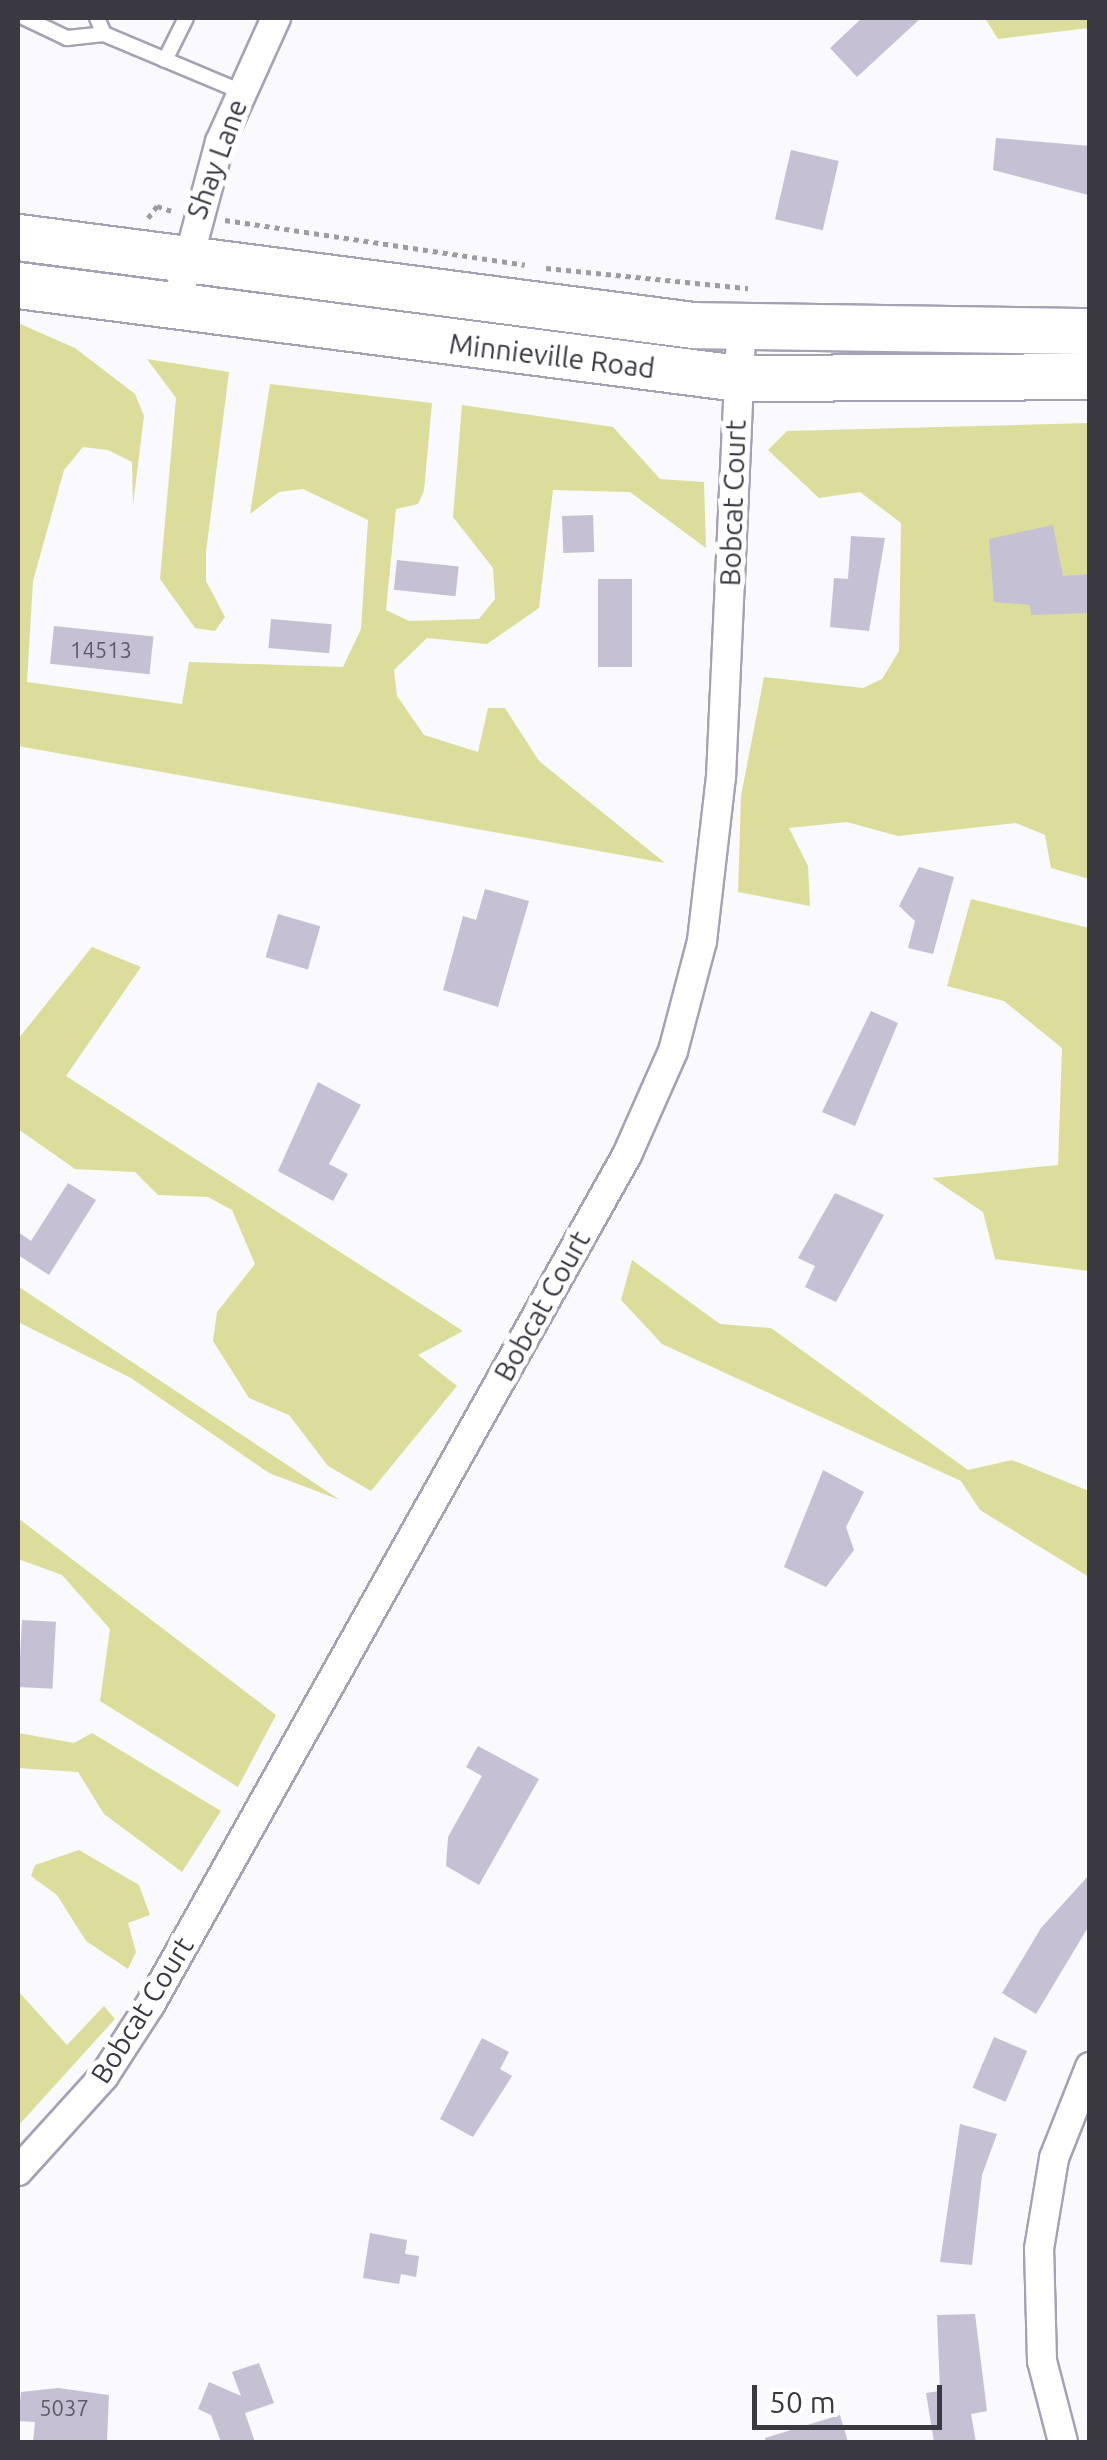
<!DOCTYPE html>
<html>
<head>
<meta charset="utf-8">
<style>
  body { margin:0 }
  #map { position:relative; width:1107px; height:2460px; overflow:hidden; background:#faf9fd; font-family:Ubuntu,sans-serif }
  div>[style] { position:absolute }
  [style*='--x'] { left:calc(var(--x)*1px); top:calc(var(--y)*1px); width:calc(var(--w)*1px); rotate:calc(var(--a)*1deg) }
  .green>* { inset:0; background:#dcdd9a }
  .building>* { inset:0; background:#c5c0d4; transform-origin:0 0 }
  .path>* { height:5px; margin-top:-2.5px; transform-origin:0; background:repeating-linear-gradient(90deg,#9e9ca2 0 5px,transparent 0 10px) }
  .roads { filter:drop-shadow(2px 0 #a6a1b5) drop-shadow(-2px 0 #a6a1b5) drop-shadow(0 2px #a6a1b5) drop-shadow(0 -2px #a6a1b5) }
  .service>* { height:14px; margin:-7px; padding:0 7px; transform-origin:7px; border-radius:7px; background:#fff }
  .minor>* { height:28px; margin:-14px; padding:0 14px; transform-origin:14px; border-radius:14px; background:#fff }
  .primary>* { height:45px; margin:-22.5px; padding:0 22.5px; transform-origin:22.5px; border-radius:22.5px; background:#fff }
  span { translate:-50% -50%; white-space:nowrap; text-align:center; line-height:1.15; -webkit-text-stroke:10px #fff; paint-order:stroke }
  .number-label { font-size:22px; color:#5d5a65 }
  .number-label span { -webkit-text-stroke-width:0 }
  .street-label { font-size:28px; color:#3a3840 }
  .frame { position:absolute; inset:0; border:20px solid #3a3840; pointer-events:none }
  .scale { position:absolute; left:752px; top:2385px; width:190px; height:45px; box-sizing:border-box; border:5px solid #3a3840; border-top:0; padding-left:12px; font-size:30px; line-height:35px; white-space:nowrap; color:#3a3840; -webkit-text-stroke:8px #fff; paint-order:stroke }
</style>
</head>
<body>
<div id="map">
  <div class="green">
    <i style="clip-path:polygon(985px 18px,1089px 18px,1089px 28px,998px 39px)"></i>
    <i style="clip-path:polygon(18px 323px,75px 348px,135px 394px,144px 416px,133px 505px,132px 462px,108px 450px,83px 447px,64px 470px,33px 581px,27px 682px,182px 704px,189px 662px,343px 667px,361px 629px,368px 520px,303px 489px,279px 492px,250px 514px,270px 384px,432px 403px,424px 491px,418px 504px,396px 509px,386px 610px,409px 621px,479px 619px,495px 599px,493px 568px,453px 517px,462px 405px,613px 427px,660px 479px,704px 482px,706px 548px,630px 492px,553px 490px,539px 608px,487px 644px,427px 638px,394px 670px,397px 696px,424px 735px,478px 752px,488px 708px,505px 708px,539px 761px,665px 863px,18px 746px)"></i>
    <i style="clip-path:polygon(147px 359px,229px 372px,206px 552px,206px 581px,225px 617px,215px 631px,195px 628px,160px 579px,176px 398px)"></i>
    <i style="clip-path:polygon(1089px 423px,1089px 879px,1051px 868px,1045px 835px,1016px 823px,898px 836px,847px 822px,789px 828px,808px 866px,810px 906px,738px 892px,741px 796px,764px 677px,863px 688px,882px 679px,899px 651px,901px 523px,860px 492px,819px 498px,768px 450px,787px 431px)"></i>
    <i style="clip-path:polygon(971px 899px,1089px 928px,1089px 1271px,995px 1259px,983px 1212px,932px 1178px,1058px 1165px,1062px 1048px,1004px 1001px,947px 986px)"></i>
    <i style="clip-path:polygon(92px 947px,141px 967px,66px 1076px,463px 1331px,418px 1355px,457px 1386px,371px 1491px,328px 1466px,289px 1415px,249px 1398px,213px 1341px,217px 1312px,255px 1264px,232px 1210px,208px 1197px,158px 1195px,135px 1172px,75px 1169px,18px 1129px,18px 1039px)"></i>
    <i style="clip-path:polygon(632px 1260px,720px 1324px,771px 1328px,968px 1470px,1012px 1460px,1089px 1491px,1089px 1577px,980px 1510px,961px 1481px,662px 1344px,621px 1300px)"></i>
    <i style="clip-path:polygon(18px 1287px,19px 1287px,340px 1500px,269px 1473px,131px 1378px,18px 1322px)"></i>
    <i style="clip-path:polygon(18px 1518px,276px 1715px,238px 1787px,100px 1701px,110px 1629px,62px 1575px,18px 1559px)"></i>
    <i style="clip-path:polygon(18px 1733px,74px 1743px,92px 1733px,221px 1811px,182px 1872px,104px 1814px,78px 1772px,18px 1768px)"></i>
    <i style="clip-path:polygon(79px 1850px,139px 1885px,150px 1915px,128px 1923px,136px 1952px,128px 1969px,86px 1941px,57px 1895px,31px 1876px,35px 1865px)"></i>
    <i style="clip-path:polygon(18px 1991px,67px 2045px,104px 2006px,115px 2019px,18px 2126px)"></i>
  </div>
  <div class="building">
    <i style="clip-path:polygon(862px 18px,921px 18px,857px 77px,830px 48px)"></i>
    <i style="clip-path:polygon(996px 138px,1090px 146px,1088px 195px,993px 170px)"></i>
    <i style="left:791px;top:150px;width:49px;height:71px;rotate:13deg"></i>
    <i style="left:593px;top:515px;width:37px;height:31px;rotate:88deg"></i>
    <i style="clip-path:polygon(1053px 525px,1063px 576px,1090px 574px,1090px 613px,1031px 615px,1030px 605px,994px 602px,989px 539px)"></i>
    <i style="clip-path:polygon(851px 536px,885px 538px,869px 631px,830px 627px,834px 578px,848px 579px)"></i>
    <i style="left:397px;top:560px;width:62px;height:30px;rotate:6deg"></i>
    <i style="left:598px;top:579px;width:34px;height:88px"></i>
    <i style="left:271px;top:619px;width:61px;height:29px;rotate:5deg"></i>
    <i style="left:54px;top:626px;width:100px;height:38px;rotate:6deg"></i>
    <i style="clip-path:polygon(919px 867px,954px 877px,933px 954px,908px 948px,915px 921px,899px 906px)"></i>
    <i style="clip-path:polygon(485px 889px,529px 901px,498px 1007px,443px 990px,463px 916px,476px 920px)"></i>
    <i style="left:278px;top:914px;width:44px;height:45px;rotate:16deg"></i>
    <i style="clip-path:polygon(871px 1011px,898px 1023px,855px 1126px,822px 1112px)"></i>
    <i style="clip-path:polygon(318px 1082px,361px 1105px,329px 1164px,348px 1174px,333px 1201px,278px 1171px)"></i>
    <i style="clip-path:polygon(68px 1183px,96px 1200px,49px 1275px,18px 1255px,18px 1232px,31px 1241px)"></i>
    <i style="clip-path:polygon(835px 1193px,884px 1215px,836px 1302px,805px 1287px,815px 1266px,798px 1258px)"></i>
    <i style="clip-path:polygon(823px 1470px,864px 1492px,846px 1527px,854px 1550px,826px 1587px,784px 1567px)"></i>
    <i style="left:22px;top:1620px;width:34px;height:67px;rotate:3deg"></i>
    <i style="clip-path:polygon(478px 1746px,539px 1779px,479px 1885px,446px 1866px,448px 1837px,482px 1776px,466px 1767px)"></i>
    <i style="clip-path:polygon(1090px 1874px,1090px 1924px,1036px 2014px,1002px 1993px,1041px 1928px)"></i>
    <i style="left:994px;top:2037px;width:36px;height:55px;rotate:23deg"></i>
    <i style="clip-path:polygon(482px 2038px,509px 2052px,500px 2069px,512px 2076px,473px 2137px,440px 2119px)"></i>
    <i style="clip-path:polygon(960px 2124px,997px 2134px,982px 2175px,972px 2265px,940px 2262px)"></i>
    <i style="clip-path:polygon(370px 2233px,407px 2240px,405px 2254px,419px 2256px,416px 2277px,401px 2274px,399px 2284px,363px 2278px)"></i>
    <i style="clip-path:polygon(975px 2314px,987px 2411px,971px 2414px,976px 2442px,934px 2442px,926px 2393px,940px 2391px,937px 2315px)"></i>
    <i style="clip-path:polygon(259px 2363px,274px 2403px,245px 2413px,255px 2442px,221px 2442px,211px 2415px,198px 2409px,209px 2382px,241px 2396px,232px 2372px)"></i>
    <i style="clip-path:polygon(58px 2388px,109px 2395px,107px 2441px,33px 2442px,35px 2422px,18px 2421px,21px 2392px)"></i>
    <i style="clip-path:polygon(840px 2415px,848px 2442px,766px 2442px,765px 2438px)"></i>
  </div>
  <div class="path">
    <i style="--x:148;--y:218;--w:15;--a:-53"></i>
    <i style="--x:157;--y:206;--w:18;--a:19"></i>
    <i style="--x:225;--y:220;--w:303;--a:8.5"></i>
    <i style="--x:546;--y:268;--w:203;--a:5.7"></i>
  </div>
  <div class="roads">
    <div class="service">
      <i style="--x:25;--y:18;--w:47;--a:25.5"></i>
      <i style="--x:67;--y:38;--w:37;--a:-6"></i>
      <i style="--x:104;--y:34;--w:150;--a:22.8"></i>
      <i style="--x:97;--y:18;--w:17;--a:66"></i>
      <i style="--x:165;--y:60;--w:47;--a:-63.4"></i>
    </div>
    <div class="minor">
      <i style="--x:176;--y:306;--w:170;--a:-75"></i>
      <i style="--x:220;--y:142;--w:136;--a:-65.7"></i>
      <i style="--x:18;--y:2171;--w:128;--a:-47.8"></i>
      <i style="--x:104;--y:2076;--w:85;--a:-57.1"></i>
      <i style="--x:150;--y:2005;--w:975;--a:-60.7"></i>
      <i style="--x:627;--y:1155;--w:114;--a:-66.1"></i>
      <i style="--x:673;--y:1051;--w:114;--a:-75.2"></i>
      <i style="--x:702;--y:941;--w:165;--a:-83.4"></i>
      <i style="--x:721;--y:777;--w:448;--a:-87.4"></i>
      <i style="--x:1063;--y:2442;--w:84;--a:-104.5"></i>
      <i style="--x:1042;--y:2361;--w:112;--a:-91.5"></i>
      <i style="--x:1039;--y:2249;--w:92;--a:-80.6"></i>
      <i style="--x:1054;--y:2158;--w:98;--a:-68.4"></i>
    </div>
    <div class="primary">
      <i style="--x:18;--y:237;--w:681;--a:7.43"></i>
      <i style="--x:693;--y:325;--w:397;--a:0.9"></i>
      <i style="--x:18;--y:285;--w:726;--a:7.36"></i>
      <i style="--x:738;--y:378;--w:352;--a:-0.3"></i>
    </div>
  </div>
  <div class="number-label">
    <span style="left:101px;top:650px">14513</span>
    <span style="left:64px;top:2408px">5037</span>
  </div>
  <div class="street-label">
    <span style="left:217px;top:159px;rotate:-70deg">Shay Lane</span>
    <span style="left:552px;top:356px;rotate:7deg">Minnieville Road</span>
    <span style="left:733px;top:503px;rotate:-88deg">Bobcat Court</span>
    <span style="left:542px;top:1306px;rotate:-61deg">Bobcat Court</span>
    <span style="left:142px;top:2010px;rotate:-58deg">Bobcat Court</span>
  </div>
  <div class="frame"></div>
  <div class="scale">50 m</div>
</div>
</body>
</html>
